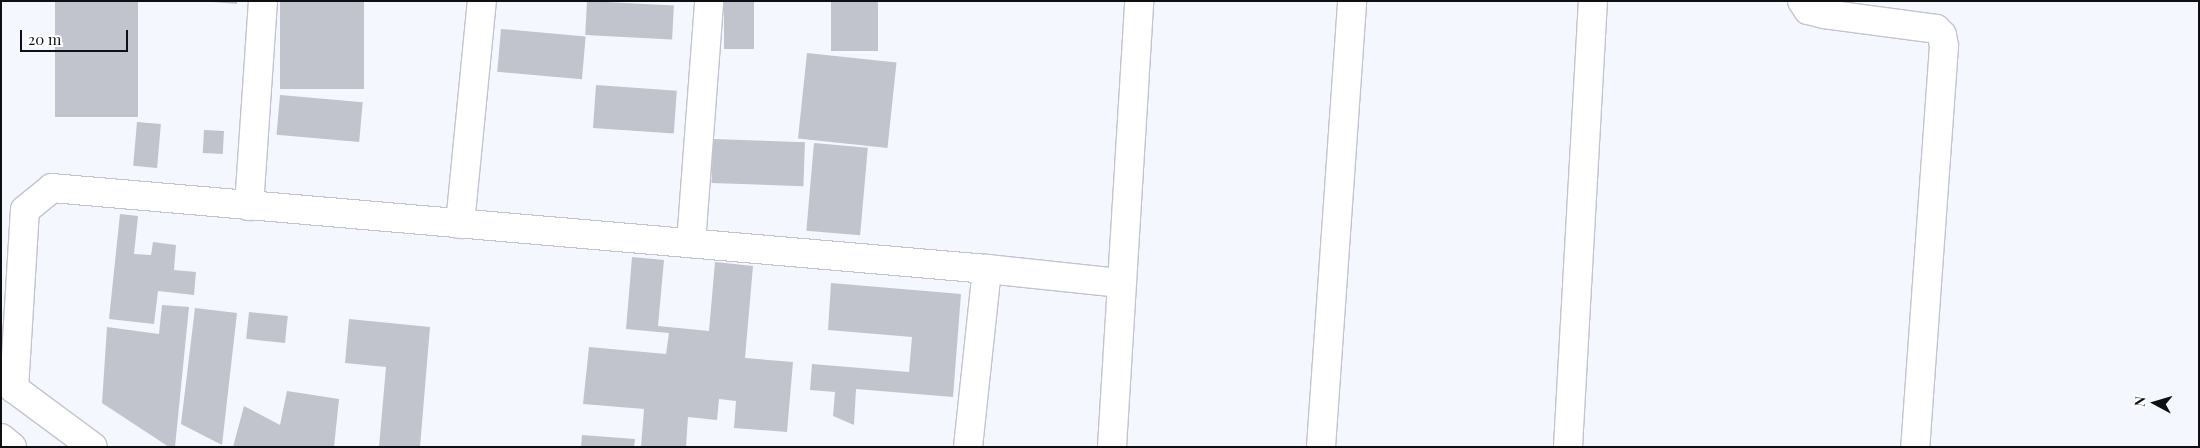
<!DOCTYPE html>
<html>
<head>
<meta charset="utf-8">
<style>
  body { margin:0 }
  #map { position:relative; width:2200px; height:448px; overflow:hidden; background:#f4f7fe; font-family:"Playfair Display",serif }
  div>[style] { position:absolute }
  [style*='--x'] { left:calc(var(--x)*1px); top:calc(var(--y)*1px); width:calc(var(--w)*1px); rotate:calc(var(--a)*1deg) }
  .building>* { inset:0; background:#c1c4cd; transform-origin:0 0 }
  .roads { filter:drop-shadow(1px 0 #c1c4cd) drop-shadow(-1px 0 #c1c4cd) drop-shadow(0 1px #c1c4cd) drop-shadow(0 -1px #c1c4cd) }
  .minor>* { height:28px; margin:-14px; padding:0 14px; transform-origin:14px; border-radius:14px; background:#fff }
  .major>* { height:28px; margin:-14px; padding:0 14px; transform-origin:14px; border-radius:14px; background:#fff }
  span { translate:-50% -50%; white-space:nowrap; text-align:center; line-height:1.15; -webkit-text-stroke:4px #fff; paint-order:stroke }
  .frame { position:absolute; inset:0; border:2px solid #0e0f12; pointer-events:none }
  .north { position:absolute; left:2130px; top:378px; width:50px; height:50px; -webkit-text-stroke:4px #fff; paint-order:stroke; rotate:276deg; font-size:14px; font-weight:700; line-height:20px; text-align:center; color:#0e0f12 }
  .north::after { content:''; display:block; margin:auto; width:18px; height:22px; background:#0e0f12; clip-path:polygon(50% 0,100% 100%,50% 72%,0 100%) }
  .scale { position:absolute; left:20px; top:30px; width:108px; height:22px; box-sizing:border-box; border:2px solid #0e0f12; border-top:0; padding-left:6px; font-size:15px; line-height:18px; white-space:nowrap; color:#0e0f12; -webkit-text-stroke:4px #fff; paint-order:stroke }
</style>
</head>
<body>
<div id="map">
  <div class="building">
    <i style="left:55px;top:1px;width:83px;height:116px"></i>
    <i style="clip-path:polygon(199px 1px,237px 1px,237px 4px)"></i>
    <i style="left:280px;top:1px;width:84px;height:88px"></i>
    <i style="left:587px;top:1px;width:87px;height:34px;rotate:3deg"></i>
    <i style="left:724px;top:1px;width:30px;height:48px"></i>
    <i style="left:831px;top:1px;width:47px;height:50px"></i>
    <i style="left:501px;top:29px;width:85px;height:43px;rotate:5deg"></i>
    <i style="left:807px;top:53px;width:90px;height:86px;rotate:6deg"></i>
    <i style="left:596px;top:85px;width:81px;height:43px;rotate:4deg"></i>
    <i style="left:280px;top:95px;width:83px;height:40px;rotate:5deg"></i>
    <i style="left:137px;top:122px;width:24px;height:44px;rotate:5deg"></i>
    <i style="left:204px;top:130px;width:20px;height:23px;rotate:3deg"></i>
    <i style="left:713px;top:139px;width:92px;height:44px;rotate:2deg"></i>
    <i style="left:814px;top:143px;width:54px;height:88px;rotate:5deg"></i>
    <i style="clip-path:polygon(120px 214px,138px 216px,134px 254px,151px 255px,153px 242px,176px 245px,174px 270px,196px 272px,194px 295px,158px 291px,154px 324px,109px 319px)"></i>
    <i style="clip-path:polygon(632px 257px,664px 260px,658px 326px,709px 331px,715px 262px,753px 266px,745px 358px,793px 362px,787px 432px,734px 428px,736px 401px,719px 399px,717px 420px,688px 417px,686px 447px,641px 447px,644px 409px,583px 404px,589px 347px,666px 354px,669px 333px,626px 329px)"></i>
    <i style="clip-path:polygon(831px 283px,961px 294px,953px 397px,856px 389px,854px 425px,833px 416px,835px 392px,810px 390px,812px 364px,909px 372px,912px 337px,828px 330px)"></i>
    <i style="clip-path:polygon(162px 305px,189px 307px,175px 447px,169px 447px,102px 403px,107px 327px,159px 334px)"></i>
    <i style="clip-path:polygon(195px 308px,237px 313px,222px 445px,181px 424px)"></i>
    <i style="left:249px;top:312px;width:39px;height:27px;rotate:6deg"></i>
    <i style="clip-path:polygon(349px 319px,430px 327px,420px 447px,379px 447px,386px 367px,345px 363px)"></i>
    <i style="clip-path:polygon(287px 391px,339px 399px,334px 447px,233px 447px,244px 406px,280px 425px)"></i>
    <i style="clip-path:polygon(582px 435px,635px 439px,634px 447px,581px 447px)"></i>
  </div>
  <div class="roads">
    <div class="minor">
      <i style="--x:1802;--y:1;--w:11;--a:56"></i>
      <i style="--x:1808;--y:10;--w:16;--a:14"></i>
      <i style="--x:1824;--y:14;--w:113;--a:7.6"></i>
      <i style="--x:1936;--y:29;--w:8;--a:45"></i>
      <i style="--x:1942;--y:35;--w:11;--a:80"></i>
      <i style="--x:1944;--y:46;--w:402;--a:94.1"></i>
      <i style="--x:249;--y:206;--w:205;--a:-86.1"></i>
      <i style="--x:460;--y:224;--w:224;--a:-84.4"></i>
      <i style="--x:691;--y:243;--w:243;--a:-85.7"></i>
      <i style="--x:14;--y:389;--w:179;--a:-86.5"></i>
      <i style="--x:25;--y:210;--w:35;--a:-39"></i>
      <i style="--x:52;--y:188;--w:939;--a:4.95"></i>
      <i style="--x:987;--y:269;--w:135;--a:6"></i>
      <i style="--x:968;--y:447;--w:179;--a:-83.9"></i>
      <i style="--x:1112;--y:447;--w:447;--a:-86.5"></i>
      <i style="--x:1321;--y:447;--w:447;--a:-86"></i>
      <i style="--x:1568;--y:447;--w:447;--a:-86.8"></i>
    </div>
    <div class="major">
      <i style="--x:1;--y:379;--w:114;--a:36.5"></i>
      <i style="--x:1;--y:438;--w:14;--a:39"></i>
    </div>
  </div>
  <div class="frame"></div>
  <div class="north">N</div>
  <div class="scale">20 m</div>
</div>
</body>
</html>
